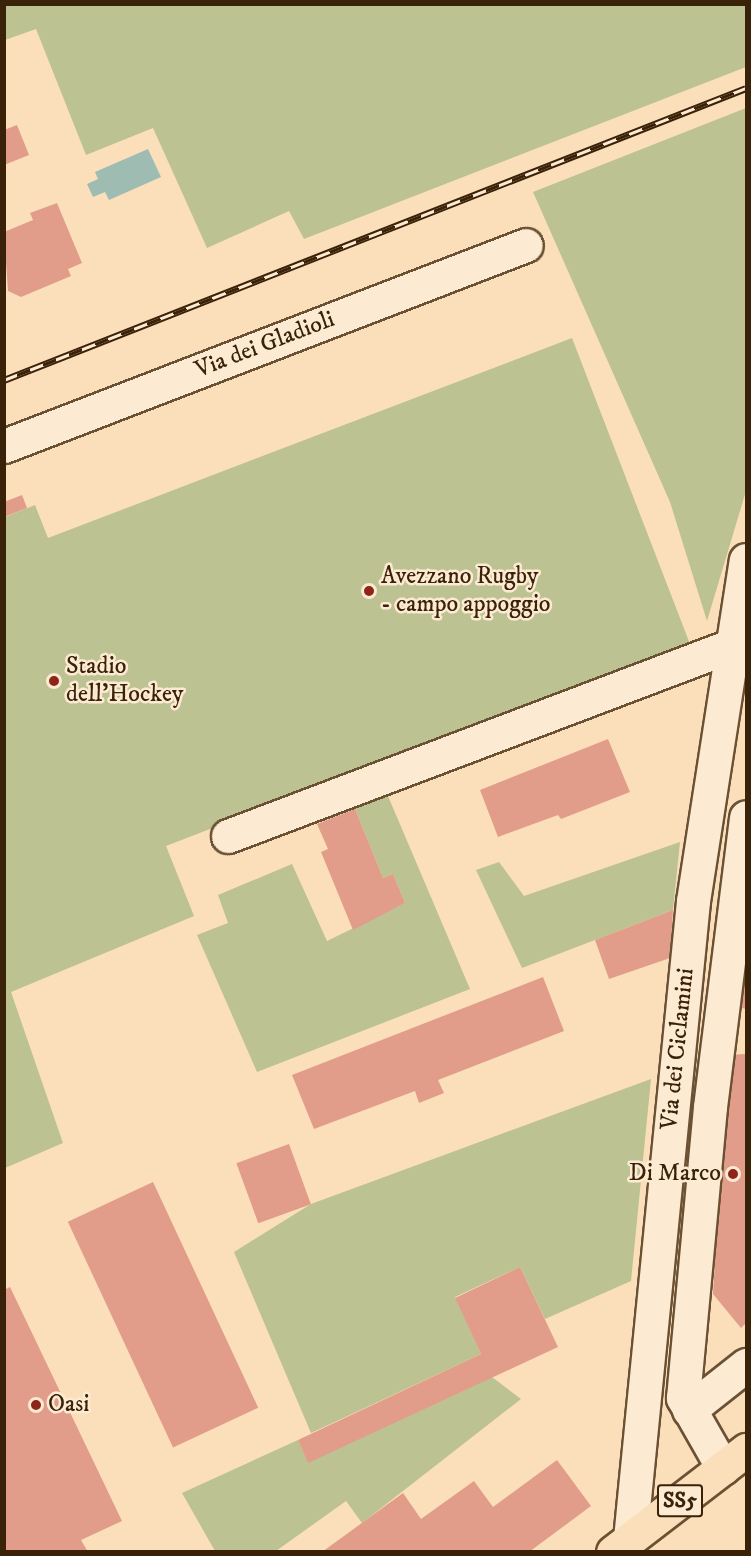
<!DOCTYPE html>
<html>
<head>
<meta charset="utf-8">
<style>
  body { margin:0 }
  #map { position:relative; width:751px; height:1556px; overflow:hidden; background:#fbdfba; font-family:"IM FELL DW Pica",serif }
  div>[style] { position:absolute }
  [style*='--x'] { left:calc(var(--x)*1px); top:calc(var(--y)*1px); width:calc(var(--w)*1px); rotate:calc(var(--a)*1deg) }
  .green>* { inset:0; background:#bcc292 }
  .water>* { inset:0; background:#9fbcb2 }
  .building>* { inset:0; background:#e29c8a; transform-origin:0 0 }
  .roads { filter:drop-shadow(2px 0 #6a5134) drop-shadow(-2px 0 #6a5134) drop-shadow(0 2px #6a5134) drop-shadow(0 -2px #6a5134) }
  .minor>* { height:33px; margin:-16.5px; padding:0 16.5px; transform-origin:16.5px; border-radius:16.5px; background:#fcead2 }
  .major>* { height:33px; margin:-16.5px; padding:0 16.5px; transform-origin:16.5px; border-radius:16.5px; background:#fbdfba }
  .rail>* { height:7px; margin-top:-3.5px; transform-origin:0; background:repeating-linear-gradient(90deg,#fcead2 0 14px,#3a2208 0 28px); box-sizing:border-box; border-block:2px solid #3a2208 }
  .dots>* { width:16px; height:16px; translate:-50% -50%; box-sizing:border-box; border:3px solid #fcead2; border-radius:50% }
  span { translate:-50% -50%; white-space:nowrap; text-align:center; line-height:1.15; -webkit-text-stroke:5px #fcead2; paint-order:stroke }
  .shield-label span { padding:2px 4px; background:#fcead2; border:2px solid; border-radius:4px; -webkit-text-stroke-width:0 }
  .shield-label { font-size:22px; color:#3a2208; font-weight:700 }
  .street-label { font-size:24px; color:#3a2208 }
  .poi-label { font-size:24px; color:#3a2208 }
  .left { translate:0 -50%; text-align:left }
  .right { translate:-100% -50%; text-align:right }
  .frame { position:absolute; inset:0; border:6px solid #3a2208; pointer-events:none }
</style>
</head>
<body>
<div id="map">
  <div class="green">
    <i style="clip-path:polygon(5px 4px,746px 5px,746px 67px,304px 239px,289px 211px,207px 248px,153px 128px,86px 155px,36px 29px,5px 40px)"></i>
    <i style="clip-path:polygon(746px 108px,746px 491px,707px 621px,670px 502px,533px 192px)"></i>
    <i style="clip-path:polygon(572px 338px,690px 644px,166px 846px,194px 916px,11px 992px,63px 1143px,5px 1168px,5px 517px,35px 505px,48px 538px)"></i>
    <i style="clip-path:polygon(385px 789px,470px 989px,257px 1072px,197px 935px,228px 923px,218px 895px,292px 864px,327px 941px,405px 903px,393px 874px,383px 878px,355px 809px,356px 801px)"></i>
    <i style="clip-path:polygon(680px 842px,673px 910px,522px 968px,476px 870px,499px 862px,524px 896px)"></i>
    <i style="clip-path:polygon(651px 1079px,631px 1281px,545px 1319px,520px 1267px,455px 1297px,481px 1354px,311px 1433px,234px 1252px,311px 1204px)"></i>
    <i style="clip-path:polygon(492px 1377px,521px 1399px,362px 1523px,346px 1501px,276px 1551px,215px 1551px,182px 1493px,298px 1440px,308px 1462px)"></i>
  </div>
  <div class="water">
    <i style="clip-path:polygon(148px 149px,161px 177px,109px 200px,105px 192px,93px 197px,87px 184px,98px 179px,95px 172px)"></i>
  </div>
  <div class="building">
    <i style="clip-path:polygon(17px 125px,29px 155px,4px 165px,4px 130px)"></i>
    <i style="clip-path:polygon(57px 203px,82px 263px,68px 269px,71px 276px,21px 297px,8px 291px,4px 232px,33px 220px,30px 213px)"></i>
    <i style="clip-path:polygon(22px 495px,27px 508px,4px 517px,4px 502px)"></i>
    <i style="clip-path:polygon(608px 739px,630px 792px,561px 819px,558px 815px,498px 837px,480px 790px)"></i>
    <i style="clip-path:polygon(355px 809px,383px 878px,393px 874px,405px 903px,353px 930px,321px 852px,328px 849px,317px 824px)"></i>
    <i style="clip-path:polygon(746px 890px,746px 1009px,730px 1005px)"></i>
    <i style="clip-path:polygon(673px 910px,670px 958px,609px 979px,595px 940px)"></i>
    <i style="clip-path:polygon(543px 977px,564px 1031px,438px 1080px,444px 1093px,419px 1103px,415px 1091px,314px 1129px,292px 1075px)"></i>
    <i style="clip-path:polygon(746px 1054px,746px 1323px,741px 1328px,713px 1294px,727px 1055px)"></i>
    <i style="left:289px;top:1144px;width:64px;height:56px;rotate:70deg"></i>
    <i style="left:153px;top:1182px;width:249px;height:94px;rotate:65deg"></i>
    <i style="clip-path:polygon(520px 1267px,558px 1347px,308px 1463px,298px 1440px,481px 1354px,455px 1298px)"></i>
    <i style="clip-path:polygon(10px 1287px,122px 1521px,81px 1540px,88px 1552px,4px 1552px,4px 1290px)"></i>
    <i style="clip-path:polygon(557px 1460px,591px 1506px,529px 1552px,322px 1552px,403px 1493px,421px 1519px,474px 1481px,493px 1507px)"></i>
  </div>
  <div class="roads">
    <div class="minor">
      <i style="--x:4;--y:446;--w:559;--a:-21.06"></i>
      <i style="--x:228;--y:836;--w:537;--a:-20.73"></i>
      <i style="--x:689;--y:1410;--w:73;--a:-38.3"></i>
      <i style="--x:723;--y:1468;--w:81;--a:-119.7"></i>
      <i style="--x:683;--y:1398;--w:292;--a:-84.7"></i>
      <i style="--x:710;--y:1107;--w:292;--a:-82.9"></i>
      <i style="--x:630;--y:1539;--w:641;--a:-84.36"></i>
      <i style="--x:693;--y:901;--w:345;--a:-81.2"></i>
    </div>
    <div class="major">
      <i style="--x:613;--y:1552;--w:168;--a:-37.5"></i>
    </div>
  </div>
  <div class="rail">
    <i style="--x:4;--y:380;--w:797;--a:-21.48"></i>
  </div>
  <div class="dots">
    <i style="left:369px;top:591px;background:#8f2418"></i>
    <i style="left:54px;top:681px;background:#8f2418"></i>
    <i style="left:733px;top:1174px;background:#8f2418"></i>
    <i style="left:36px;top:1405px;background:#8f2418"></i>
  </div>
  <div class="shield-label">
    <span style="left:680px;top:1501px">SS5</span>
  </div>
  <div class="street-label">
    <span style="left:265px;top:345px;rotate:-21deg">Via dei Gladioli</span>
    <span style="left:678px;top:1049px;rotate:-84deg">Via dei Ciclamini</span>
  </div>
  <div class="poi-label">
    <span class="left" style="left:381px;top:591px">Avezzano Rugby<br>- campo appoggio</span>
    <span class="left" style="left:66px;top:681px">Stadio<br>dell'Hockey</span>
    <span class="right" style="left:721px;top:1174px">Di Marco</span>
    <span class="left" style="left:48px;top:1405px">Oasi</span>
  </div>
  <div class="frame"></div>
</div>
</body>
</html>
